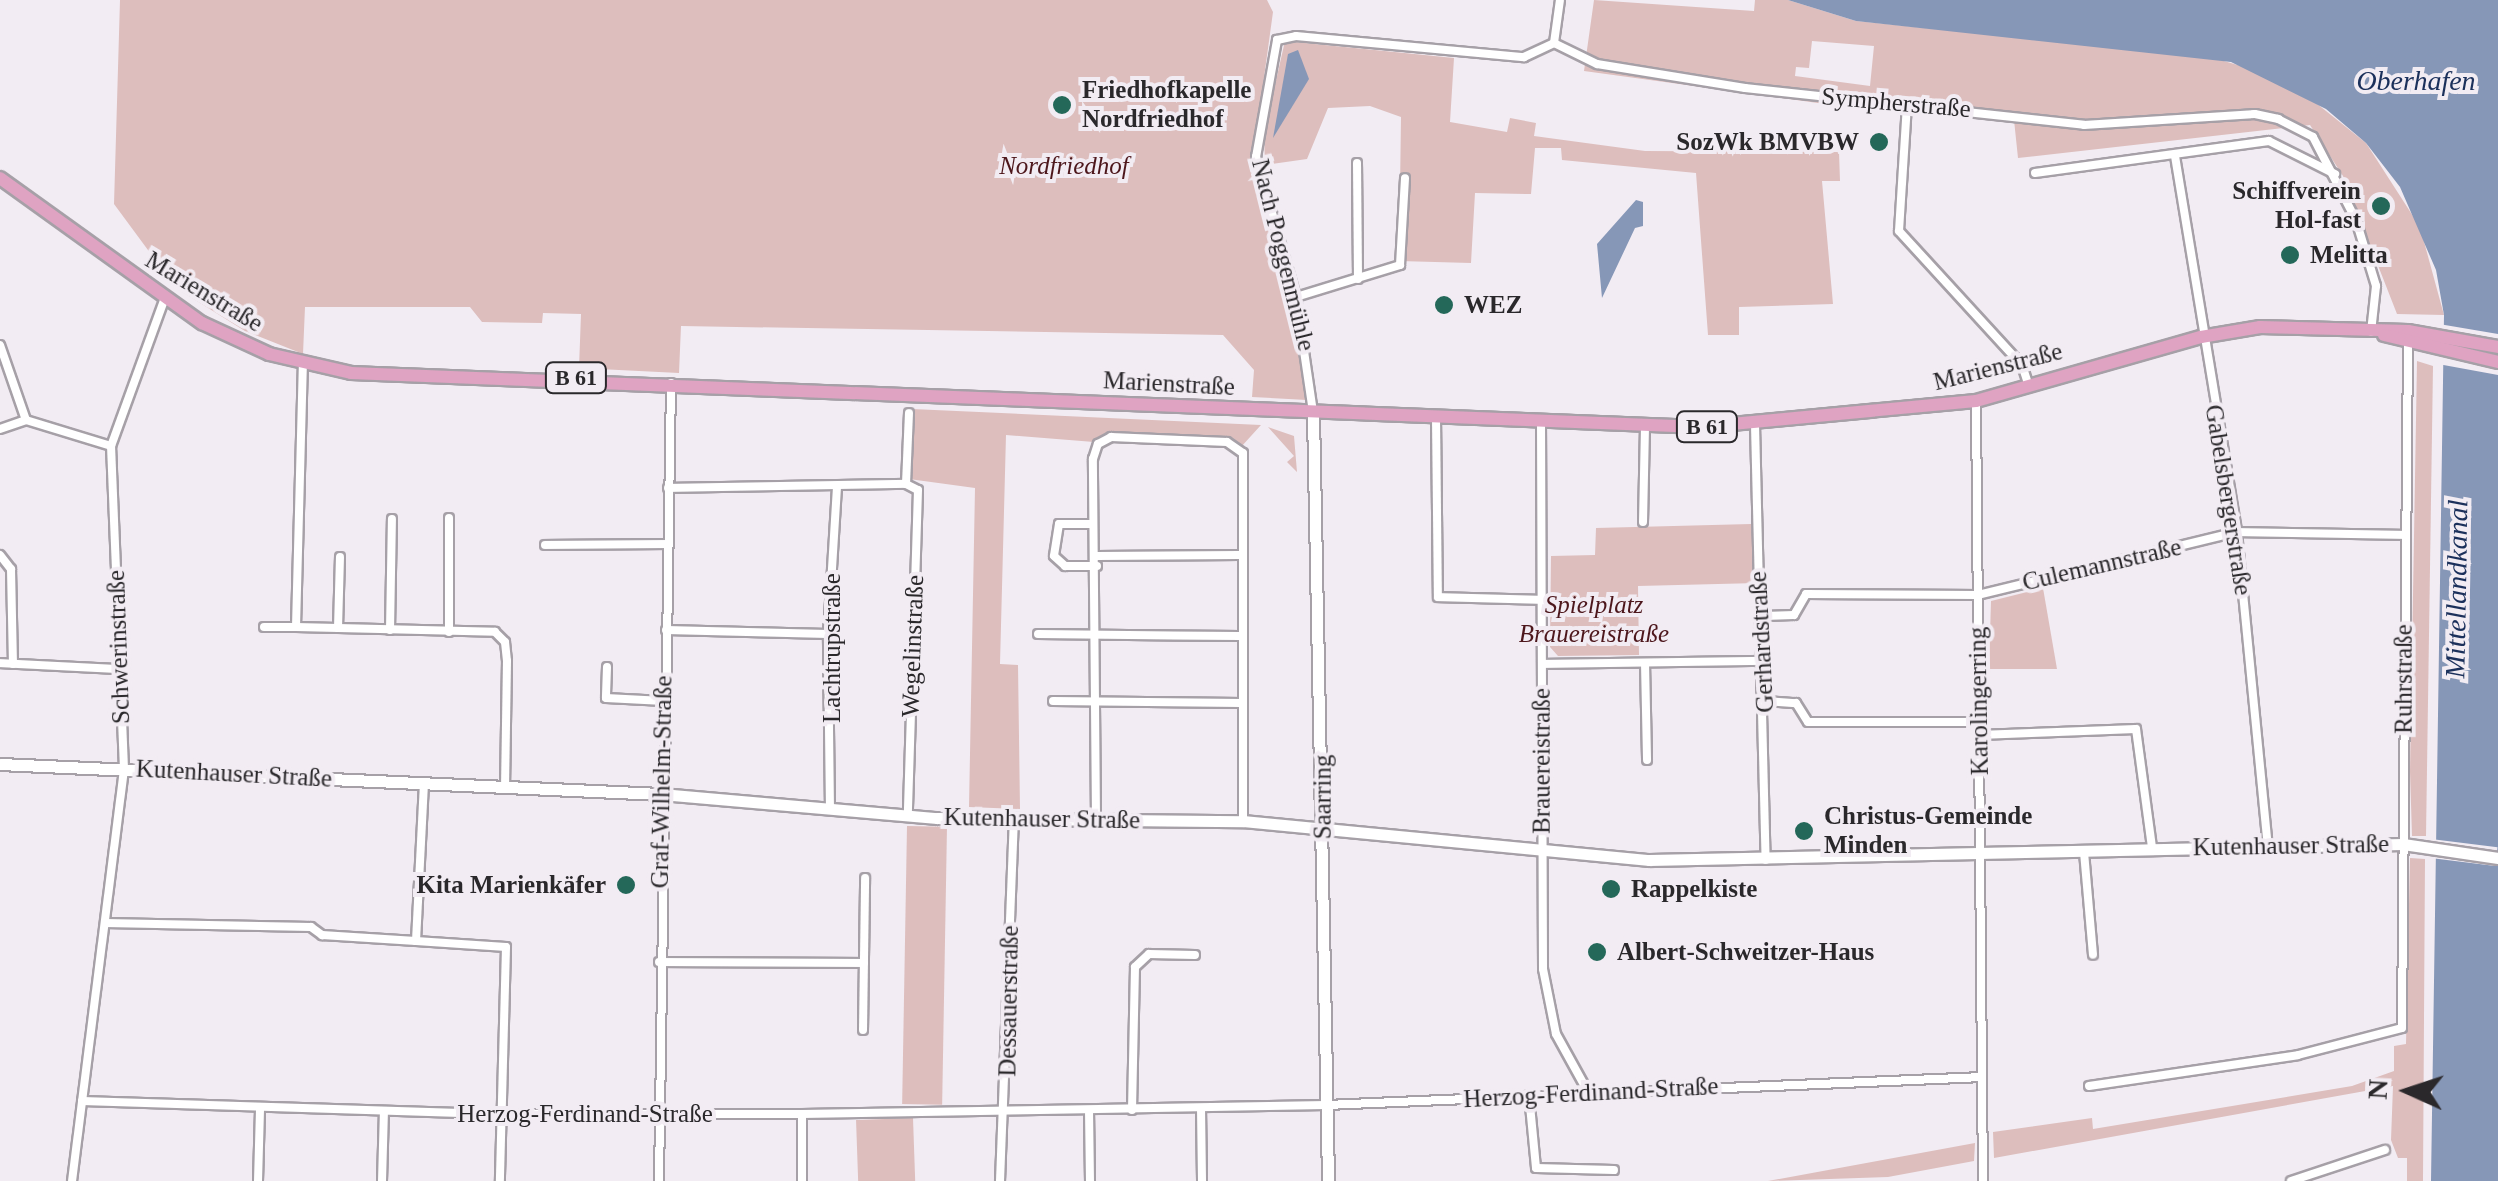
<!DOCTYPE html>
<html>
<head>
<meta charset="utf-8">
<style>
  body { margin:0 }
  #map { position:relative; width:2498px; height:1181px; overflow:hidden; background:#f2ecf3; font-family:Georgia,serif }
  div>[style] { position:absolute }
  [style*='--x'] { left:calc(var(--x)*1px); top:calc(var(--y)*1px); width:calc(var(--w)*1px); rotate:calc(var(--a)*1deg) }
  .green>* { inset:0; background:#ddbebd; transform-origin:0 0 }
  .water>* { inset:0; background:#8697b7 }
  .pier>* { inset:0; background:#f2ecf3; transform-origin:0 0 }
  .roads { filter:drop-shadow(2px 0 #a6a0a7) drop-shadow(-2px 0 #a6a0a7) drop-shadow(0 2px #a6a0a7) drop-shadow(0 -2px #a6a0a7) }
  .street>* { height:8px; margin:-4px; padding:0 4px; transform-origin:4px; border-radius:4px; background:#fff }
  .secondary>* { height:11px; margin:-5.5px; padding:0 5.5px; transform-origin:5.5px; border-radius:5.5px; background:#fff }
  .primary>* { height:12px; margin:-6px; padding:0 6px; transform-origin:6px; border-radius:6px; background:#dfa3c2 }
  .dots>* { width:28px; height:28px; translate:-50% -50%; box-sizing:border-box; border:5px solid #f2ecf3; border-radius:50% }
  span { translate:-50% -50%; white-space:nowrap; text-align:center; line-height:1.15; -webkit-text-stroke:8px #f2ecf3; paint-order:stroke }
  .shield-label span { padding:2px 8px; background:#f2ecf3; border:2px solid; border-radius:8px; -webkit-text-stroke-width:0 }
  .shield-label { font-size:22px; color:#2a282b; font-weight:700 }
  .poi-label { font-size:25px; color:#2a282b; font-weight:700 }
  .left { translate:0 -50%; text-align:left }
  .right { translate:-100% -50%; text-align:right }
  .street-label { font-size:25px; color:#2a282b }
  .park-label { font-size:25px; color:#4d171c; font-style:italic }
  .water-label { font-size:28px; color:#1b305b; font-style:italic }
  .north { position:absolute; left:2358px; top:1041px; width:100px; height:100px; -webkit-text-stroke:8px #f2ecf3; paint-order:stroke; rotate:273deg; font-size:28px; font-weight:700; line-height:40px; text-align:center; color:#2a282b }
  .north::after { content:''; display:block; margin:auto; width:35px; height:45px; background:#2a282b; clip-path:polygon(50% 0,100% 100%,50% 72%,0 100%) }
</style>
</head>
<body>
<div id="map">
  <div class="green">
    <i style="clip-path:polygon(120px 0,1267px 0,1273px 12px,1251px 172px,1296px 325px,1307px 400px,1252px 397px,1254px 370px,1223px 335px,681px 326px,679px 373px,579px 368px,581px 314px,543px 313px,542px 323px,482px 322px,470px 307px,305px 307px,303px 354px,245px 331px,176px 288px,114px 204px)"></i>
    <i style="clip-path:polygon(evenodd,1594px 0,1754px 11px,1755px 0,1788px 0,1856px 21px,2210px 57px,2248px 68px,2306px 95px,2366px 143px,2420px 227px,2444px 315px,2397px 314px,2343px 176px,2310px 125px,2018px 158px,2014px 120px,1854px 108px,1584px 71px,1594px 0,1812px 41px,1874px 46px,1870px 86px,1795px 76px,1796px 67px,1809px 68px,1812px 41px)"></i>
    <i style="clip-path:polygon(1285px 41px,1454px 58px,1450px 122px,1507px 132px,1510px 118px,1536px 123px,1534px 136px,1645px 151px,1839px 152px,1840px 181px,1822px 181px,1833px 304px,1739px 307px,1739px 335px,1708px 335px,1696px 173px,1562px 160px,1561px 148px,1535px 148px,1531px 194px,1475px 193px,1471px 263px,1399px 261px,1401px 117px,1370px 106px,1328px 108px,1307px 159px,1265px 165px,1264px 133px)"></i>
    <i style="clip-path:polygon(2417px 361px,2433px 366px,2426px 836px,2412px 836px,2410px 771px)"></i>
    <i style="clip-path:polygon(912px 409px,1261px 425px,1241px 447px,1109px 435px,1094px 442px,1006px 435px,1000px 664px,1018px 665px,1020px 809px,969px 807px,975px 488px,909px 479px)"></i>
    <i style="clip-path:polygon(1268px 427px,1294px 436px,1297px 472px,1287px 462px,1294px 456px)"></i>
    <i style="clip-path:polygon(1751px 524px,1758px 583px,1638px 586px,1639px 655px,1558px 656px,1550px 647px,1551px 556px,1595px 555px,1596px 528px)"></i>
    <i style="clip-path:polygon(2043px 588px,2057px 669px,1989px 669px,1991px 601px)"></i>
    <i style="left:907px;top:826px;width:40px;height:278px;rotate:1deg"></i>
    <i style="clip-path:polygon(2410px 858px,2425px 859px,2423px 1181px,2407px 1181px,2407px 1158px,2398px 1158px,2391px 1140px,2393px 1086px,1994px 1158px,1993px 1132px,2092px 1118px,2093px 1129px,2352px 1086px,2394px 1071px,2394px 1046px,2406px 1044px)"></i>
    <i style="left:913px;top:1118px;width:63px;height:57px;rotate:88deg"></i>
    <i style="clip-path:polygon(1975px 1143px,1974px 1161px,1888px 1177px,1768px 1181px)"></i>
  </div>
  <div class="water">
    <i style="clip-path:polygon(1788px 0,2498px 0,2498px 1181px,2431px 1181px,2444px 315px,2436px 270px,2400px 187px,2366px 143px,2326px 109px,2231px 62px,1856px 21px)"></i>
    <i style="clip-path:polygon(1298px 50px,1309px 79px,1273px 138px,1288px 54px)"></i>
    <i style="clip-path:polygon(1636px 200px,1643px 202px,1643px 226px,1635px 228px,1602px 298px,1597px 244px)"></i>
  </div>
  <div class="pier">
    <i style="clip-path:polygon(2439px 324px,2498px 334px,2498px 375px,2438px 364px)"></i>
    <i style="left:2431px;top:839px;width:67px;height:19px;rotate:7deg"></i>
  </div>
  <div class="roads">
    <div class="street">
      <i style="--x:1554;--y:43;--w:48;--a:26"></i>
      <i style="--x:1597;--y:64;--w:150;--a:9.2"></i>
      <i style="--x:1745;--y:88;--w:341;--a:6.2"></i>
      <i style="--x:2084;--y:125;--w:171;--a:-3.7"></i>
      <i style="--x:2255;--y:114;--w:24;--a:12"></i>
      <i style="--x:2278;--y:119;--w:39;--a:27"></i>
      <i style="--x:2313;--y:137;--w:93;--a:62.6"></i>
      <i style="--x:2356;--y:220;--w:69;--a:73.1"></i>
      <i style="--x:2376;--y:286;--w:46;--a:96.2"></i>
      <i style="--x:1554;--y:43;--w:43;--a:-82.1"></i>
      <i style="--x:1907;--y:104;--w:127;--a:93.6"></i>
      <i style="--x:1899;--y:231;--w:182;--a:47.5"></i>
      <i style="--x:2022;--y:365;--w:19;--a:72"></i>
      <i style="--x:2175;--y:156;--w:381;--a:80.6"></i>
      <i style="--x:2237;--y:532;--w:316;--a:84.4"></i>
      <i style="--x:1357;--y:163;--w:116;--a:89.5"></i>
      <i style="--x:2035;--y:173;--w:236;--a:-7.8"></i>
      <i style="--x:2269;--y:141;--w:74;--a:26.6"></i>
      <i style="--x:1296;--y:297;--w:109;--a:-17.1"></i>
      <i style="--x:1400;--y:265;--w:87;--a:-86.7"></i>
      <i style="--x:0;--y:345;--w:79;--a:70.9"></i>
      <i style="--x:26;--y:420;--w:89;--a:17"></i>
      <i style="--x:1976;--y:401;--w:780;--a:89.49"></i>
      <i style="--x:1313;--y:412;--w:116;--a:-98.4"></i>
      <i style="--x:1296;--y:297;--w:146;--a:-105.9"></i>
      <i style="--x:1256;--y:157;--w:119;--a:-79.8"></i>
      <i style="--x:1277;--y:40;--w:19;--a:-12"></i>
      <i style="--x:1296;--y:36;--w:229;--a:5.3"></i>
      <i style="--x:1524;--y:57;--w:33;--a:-25"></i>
      <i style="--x:1436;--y:417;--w:180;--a:89.4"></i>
      <i style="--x:1438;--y:597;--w:105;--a:1.6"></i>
      <i style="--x:1541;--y:421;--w:548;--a:89.79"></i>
      <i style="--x:1543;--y:969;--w:66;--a:78.7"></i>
      <i style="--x:1556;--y:1034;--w:66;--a:61.1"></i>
      <i style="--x:1755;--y:425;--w:435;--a:88.6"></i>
      <i style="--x:0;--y:429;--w:28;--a:-19"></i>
      <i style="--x:906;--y:484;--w:13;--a:27"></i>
      <i style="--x:918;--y:490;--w:326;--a:91.8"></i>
      <i style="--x:668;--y:488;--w:238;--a:-1"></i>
      <i style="--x:906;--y:484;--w:71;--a:-87.6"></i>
      <i style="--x:1643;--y:522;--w:97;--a:-88.8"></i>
      <i style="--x:1092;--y:524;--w:33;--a:180"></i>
      <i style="--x:1059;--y:524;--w:32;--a:99"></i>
      <i style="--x:1054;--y:556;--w:15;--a:42"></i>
      <i style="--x:1065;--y:566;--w:32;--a:0"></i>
      <i style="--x:545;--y:545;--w:120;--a:-0.5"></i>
      <i style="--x:0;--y:555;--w:18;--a:52"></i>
      <i style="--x:11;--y:569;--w:95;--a:88.8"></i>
      <i style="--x:1097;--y:556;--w:142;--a:-0.4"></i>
      <i style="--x:1764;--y:616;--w:30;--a:-2"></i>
      <i style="--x:1794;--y:615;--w:24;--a:-60"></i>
      <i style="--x:1806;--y:594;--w:172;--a:0.3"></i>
      <i style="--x:1978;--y:595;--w:267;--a:-13.7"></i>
      <i style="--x:2237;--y:532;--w:169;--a:1"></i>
      <i style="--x:264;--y:627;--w:32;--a:0"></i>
      <i style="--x:296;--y:627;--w:263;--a:-88.5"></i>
      <i style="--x:296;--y:627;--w:199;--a:1.4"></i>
      <i style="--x:495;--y:632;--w:14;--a:45"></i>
      <i style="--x:505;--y:642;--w:19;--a:84"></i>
      <i style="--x:507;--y:661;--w:125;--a:90.9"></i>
      <i style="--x:338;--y:628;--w:71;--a:-88.4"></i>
      <i style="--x:390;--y:630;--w:111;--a:-89"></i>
      <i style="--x:666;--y:630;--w:162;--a:1.4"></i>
      <i style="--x:449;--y:632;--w:114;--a:-90"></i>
      <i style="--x:1038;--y:634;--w:202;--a:0.6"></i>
      <i style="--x:0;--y:663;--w:118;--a:2.9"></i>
      <i style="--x:1645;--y:663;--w:97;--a:88.8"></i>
      <i style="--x:1542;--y:664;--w:223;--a:-0.8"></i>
      <i style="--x:607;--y:667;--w:31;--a:92"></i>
      <i style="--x:606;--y:698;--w:58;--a:3"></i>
      <i style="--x:1053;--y:701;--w:188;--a:0.6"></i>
      <i style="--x:1765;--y:701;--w:31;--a:4"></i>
      <i style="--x:1796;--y:703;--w:22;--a:58"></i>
      <i style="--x:1808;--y:722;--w:171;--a:0"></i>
      <i style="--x:1979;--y:735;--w:157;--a:-2.2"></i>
      <i style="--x:2136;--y:729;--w:120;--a:82.3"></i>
      <i style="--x:424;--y:783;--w:158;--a:92.9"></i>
      <i style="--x:416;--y:941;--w:90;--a:3.8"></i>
      <i style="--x:506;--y:947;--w:234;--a:91.5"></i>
      <i style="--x:830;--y:810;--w:176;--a:-90.7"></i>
      <i style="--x:828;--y:634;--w:148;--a:-86.5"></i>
      <i style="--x:1096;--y:819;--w:360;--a:-90.5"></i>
      <i style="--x:1093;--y:459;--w:16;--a:-72"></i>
      <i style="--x:1098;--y:444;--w:15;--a:-28"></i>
      <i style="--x:1111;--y:437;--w:116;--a:2.5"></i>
      <i style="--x:1227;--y:442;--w:19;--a:35"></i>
      <i style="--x:1243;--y:453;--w:368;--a:90"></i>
      <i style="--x:2084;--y:852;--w:103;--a:85"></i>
      <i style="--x:105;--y:923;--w:206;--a:1.1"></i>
      <i style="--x:311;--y:927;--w:14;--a:36"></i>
      <i style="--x:322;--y:935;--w:94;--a:3.7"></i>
      <i style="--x:659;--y:962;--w:205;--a:0.3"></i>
      <i style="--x:863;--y:1030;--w:152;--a:-89.2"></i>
      <i style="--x:2089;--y:1086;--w:211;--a:-8.4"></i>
      <i style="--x:2298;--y:1055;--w:107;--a:-14.6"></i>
      <i style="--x:2402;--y:1028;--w:687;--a:-89.5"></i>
      <i style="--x:1529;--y:1095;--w:73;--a:84.5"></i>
      <i style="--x:1536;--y:1168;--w:78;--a:1.5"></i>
      <i style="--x:82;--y:1101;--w:418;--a:1.8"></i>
      <i style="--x:500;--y:1114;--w:302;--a:0"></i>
      <i style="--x:802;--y:1114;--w:524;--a:-0.98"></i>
      <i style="--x:1326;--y:1105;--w:657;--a:-2.44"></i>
      <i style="--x:1201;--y:1108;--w:73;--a:89.2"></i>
      <i style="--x:1089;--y:1110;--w:71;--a:89.2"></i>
      <i style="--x:1132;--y:1110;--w:143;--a:-88.8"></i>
      <i style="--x:1135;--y:967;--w:19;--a:-43"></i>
      <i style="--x:1149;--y:954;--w:46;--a:1.2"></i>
      <i style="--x:802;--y:1114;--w:67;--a:90"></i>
      <i style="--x:72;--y:1181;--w:415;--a:-82.8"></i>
      <i style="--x:124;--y:769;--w:323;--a:-92.3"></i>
      <i style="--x:111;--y:446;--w:155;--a:-70"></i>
      <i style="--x:258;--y:1181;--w:72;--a:-88.4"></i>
      <i style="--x:382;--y:1181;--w:70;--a:-88.4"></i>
      <i style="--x:659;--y:1181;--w:798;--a:-89.14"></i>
      <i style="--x:1000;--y:1181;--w:361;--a:-87.8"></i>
      <i style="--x:2291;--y:1181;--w:99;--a:-18.3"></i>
    </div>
    <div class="secondary">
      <i style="--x:1313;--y:413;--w:768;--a:88.88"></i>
      <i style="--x:0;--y:764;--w:662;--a:2.6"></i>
      <i style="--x:661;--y:794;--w:277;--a:5"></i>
      <i style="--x:937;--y:818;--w:306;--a:0.6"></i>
      <i style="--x:1243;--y:821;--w:408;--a:5.5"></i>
      <i style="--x:1649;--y:860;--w:754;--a:-1.22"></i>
      <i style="--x:2403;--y:844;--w:96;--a:8.4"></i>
    </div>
    <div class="primary">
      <i style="--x:0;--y:178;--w:249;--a:35.7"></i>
      <i style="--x:202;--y:323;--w:74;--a:24.8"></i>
      <i style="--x:269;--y:354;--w:84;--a:13"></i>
      <i style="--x:351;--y:373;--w:1350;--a:2.29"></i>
      <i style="--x:1700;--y:427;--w:277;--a:-5.4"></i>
      <i style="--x:1976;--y:401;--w:234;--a:-15.9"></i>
      <i style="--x:2201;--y:337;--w:60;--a:-9.6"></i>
      <i style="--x:2260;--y:327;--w:148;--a:1.5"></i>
      <i style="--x:2408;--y:331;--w:91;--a:10.1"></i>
      <i style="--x:2384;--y:335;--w:117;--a:13.3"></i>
    </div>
  </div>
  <div class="dots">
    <i style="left:1062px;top:105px;background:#246859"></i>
    <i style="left:1879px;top:142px;background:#246859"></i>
    <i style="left:2381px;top:206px;background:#246859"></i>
    <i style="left:2290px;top:255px;background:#246859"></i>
    <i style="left:1444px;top:305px;background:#246859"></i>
    <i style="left:1804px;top:831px;background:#246859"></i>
    <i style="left:626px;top:885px;background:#246859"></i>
    <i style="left:1611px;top:889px;background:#246859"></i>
    <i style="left:1597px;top:952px;background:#246859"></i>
  </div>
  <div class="shield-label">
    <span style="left:576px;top:378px">B 61</span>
    <span style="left:1707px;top:427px">B 61</span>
  </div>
  <div class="poi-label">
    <span class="left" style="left:1082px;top:105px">Friedhofkapelle<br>Nordfriedhof</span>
    <span class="right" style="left:1859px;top:142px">SozWk BMVBW</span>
    <span class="right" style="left:2361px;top:206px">Schiffverein<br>Hol-fast</span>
    <span class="left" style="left:2310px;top:255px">Melitta</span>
    <span class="left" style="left:1464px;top:305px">WEZ</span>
    <span class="left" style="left:1824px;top:831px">Christus-Gemeinde<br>Minden</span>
    <span class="right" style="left:606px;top:885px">Kita Marienkäfer</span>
    <span class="left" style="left:1631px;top:889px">Rappelkiste</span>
    <span class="left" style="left:1617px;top:952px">Albert-Schweitzer-Haus</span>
  </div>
  <div class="street-label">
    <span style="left:1896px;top:103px;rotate:5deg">Sympherstraße</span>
    <span style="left:1283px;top:255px;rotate:76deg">Nach Poggenmühle</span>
    <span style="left:204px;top:292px;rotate:31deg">Marienstraße</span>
    <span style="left:1998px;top:367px;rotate:-14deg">Marienstraße</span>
    <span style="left:1169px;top:384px;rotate:3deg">Marienstraße</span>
    <span style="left:2228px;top:500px;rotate:81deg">Gabelsbergerstraße</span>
    <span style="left:2102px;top:565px;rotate:-13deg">Culemannstraße</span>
    <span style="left:1762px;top:642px;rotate:-93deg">Gerhardstraße</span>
    <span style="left:913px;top:646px;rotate:-88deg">Wegelinstraße</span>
    <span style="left:119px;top:647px;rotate:-92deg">Schwerinstraße</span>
    <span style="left:832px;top:648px;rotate:-90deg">Lachtrupstraße</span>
    <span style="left:2404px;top:679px;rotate:-90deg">Ruhrstraße</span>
    <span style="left:1979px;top:701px;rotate:-91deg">Karolingerring</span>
    <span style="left:1542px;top:761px;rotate:-90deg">Brauereistraße</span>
    <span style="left:234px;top:774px;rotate:3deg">Kutenhauser Straße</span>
    <span style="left:662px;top:782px;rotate:-89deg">Graf-Wilhelm-Straße</span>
    <span style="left:1323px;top:797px;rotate:-90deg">Saarring</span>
    <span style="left:1042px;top:819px;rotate:1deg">Kutenhauser Straße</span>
    <span style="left:2291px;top:846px;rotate:-1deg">Kutenhauser Straße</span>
    <span style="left:1009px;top:1001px;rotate:-89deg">Dessauerstraße</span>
    <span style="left:1591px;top:1093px;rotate:-3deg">Herzog-Ferdinand-Straße</span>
    <span style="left:585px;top:1114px">Herzog-Ferdinand-Straße</span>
  </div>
  <div class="park-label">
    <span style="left:1064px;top:166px">Nordfriedhof</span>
    <span style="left:1594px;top:620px">Spielplatz<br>Brauereistraße</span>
  </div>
  <div class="water-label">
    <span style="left:2416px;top:81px">Oberhafen</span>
    <span style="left:2457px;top:589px;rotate:-89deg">Mittellandkanal</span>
  </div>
  <div class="north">N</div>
</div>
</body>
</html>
